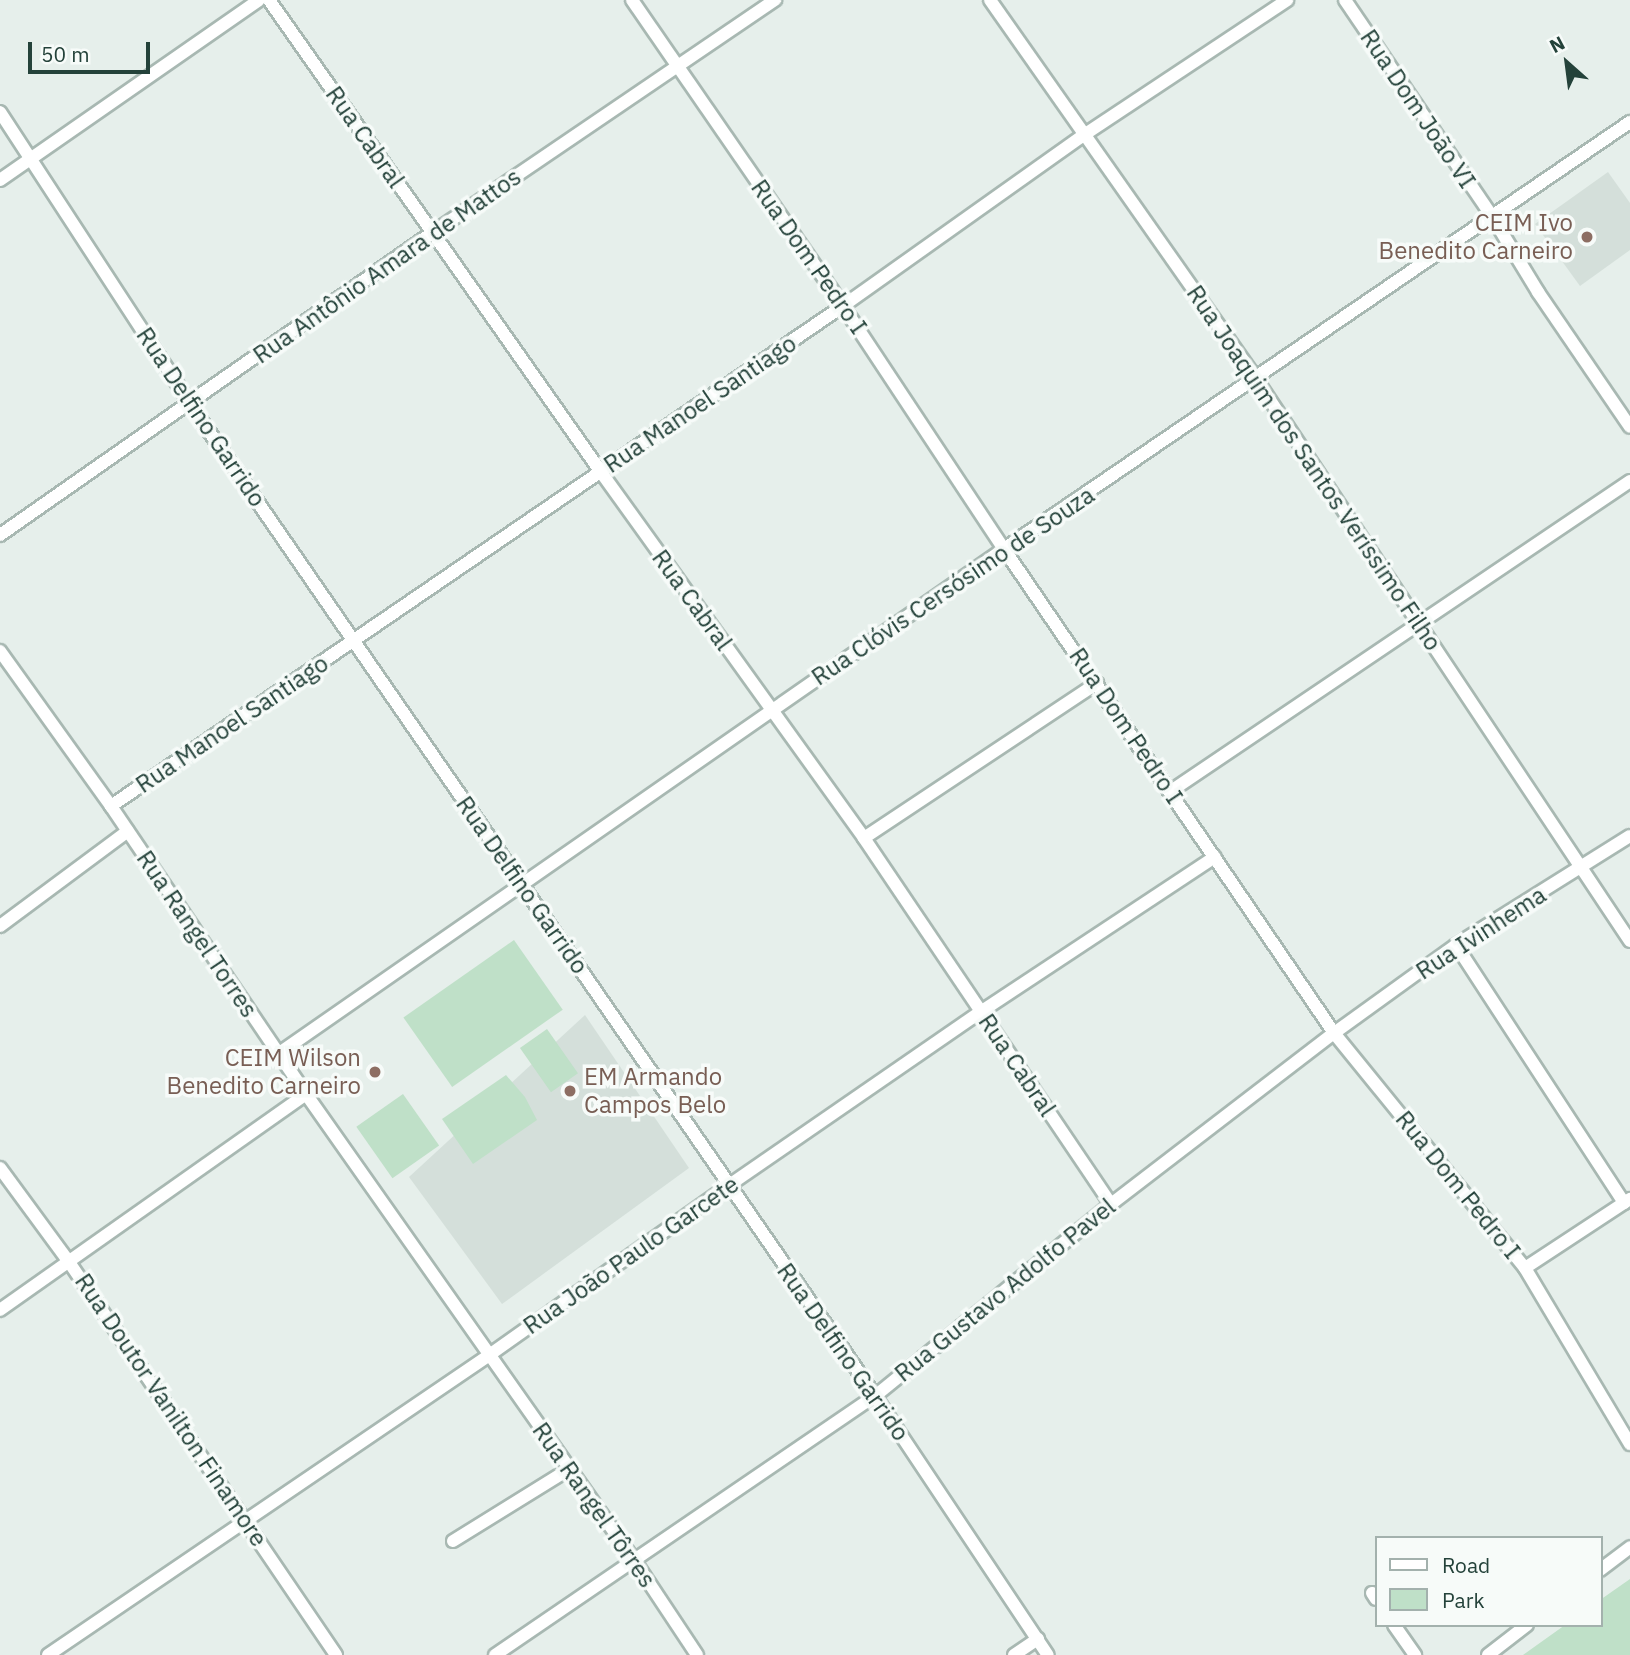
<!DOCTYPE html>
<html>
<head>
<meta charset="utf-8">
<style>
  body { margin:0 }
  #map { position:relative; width:1630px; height:1655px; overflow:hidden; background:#e6efeb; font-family:"IBM Plex Sans",sans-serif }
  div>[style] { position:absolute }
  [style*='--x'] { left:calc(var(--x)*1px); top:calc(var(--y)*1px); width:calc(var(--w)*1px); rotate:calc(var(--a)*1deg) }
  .built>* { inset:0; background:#d4dfda }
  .green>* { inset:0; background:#bfe0c8; transform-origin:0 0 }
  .roads { filter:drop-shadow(2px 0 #a8b8b2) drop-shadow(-2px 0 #a8b8b2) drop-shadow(0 2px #a8b8b2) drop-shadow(0 -2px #a8b8b2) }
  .street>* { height:12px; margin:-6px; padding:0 6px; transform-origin:6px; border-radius:6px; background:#fff }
  .dots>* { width:19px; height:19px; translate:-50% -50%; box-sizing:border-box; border:4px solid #f7fbf9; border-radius:50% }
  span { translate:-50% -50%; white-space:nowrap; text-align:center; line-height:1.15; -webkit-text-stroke:7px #f7fbf9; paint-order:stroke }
  .street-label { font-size:24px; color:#24423a }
  .education-label { font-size:24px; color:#785e54 }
  .right { translate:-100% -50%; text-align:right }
  .left { translate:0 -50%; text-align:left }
  .legend { position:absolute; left:1375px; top:1536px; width:228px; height:91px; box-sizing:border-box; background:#f7fbf9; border:2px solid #a3b1ad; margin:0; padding:9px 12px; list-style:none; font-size:21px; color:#24423a }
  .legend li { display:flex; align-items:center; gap:14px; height:35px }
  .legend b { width:35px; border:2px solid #a3b1ad }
  .north { position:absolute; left:1532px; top:28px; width:70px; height:70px; -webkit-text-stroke:5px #f7fbf9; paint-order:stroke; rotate:332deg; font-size:19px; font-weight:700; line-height:28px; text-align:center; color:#24423a }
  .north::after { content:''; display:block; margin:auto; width:24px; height:32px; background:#24423a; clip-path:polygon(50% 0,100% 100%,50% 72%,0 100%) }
  .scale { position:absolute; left:28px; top:42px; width:122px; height:32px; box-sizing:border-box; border:4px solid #24423a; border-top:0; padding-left:9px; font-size:21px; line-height:24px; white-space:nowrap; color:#24423a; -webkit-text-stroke:5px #f7fbf9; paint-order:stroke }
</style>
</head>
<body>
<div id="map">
  <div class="built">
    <i style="clip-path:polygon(1608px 172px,1630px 203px,1630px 250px,1580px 286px,1535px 224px)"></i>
    <i style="clip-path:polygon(585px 1015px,689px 1168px,502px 1304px,409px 1177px)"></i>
  </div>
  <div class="green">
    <i style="left:514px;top:940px;width:85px;height:135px;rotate:55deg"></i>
    <i style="left:547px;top:1029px;width:54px;height:33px;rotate:55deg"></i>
    <i style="clip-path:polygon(506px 1075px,525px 1097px,537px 1120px,473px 1164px,442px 1119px)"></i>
    <i style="left:403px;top:1094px;width:63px;height:57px;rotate:55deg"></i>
    <i style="clip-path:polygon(1630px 1579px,1630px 1655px,1523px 1655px,1565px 1625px,1600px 1625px,1600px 1600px)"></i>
  </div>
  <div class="roads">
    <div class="street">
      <i style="--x:269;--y:0;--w:577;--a:54.88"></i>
      <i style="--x:601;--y:472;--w:451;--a:54.3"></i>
      <i style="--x:864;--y:838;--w:442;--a:56"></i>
      <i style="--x:632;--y:0;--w:372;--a:55.4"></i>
      <i style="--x:843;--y:306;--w:291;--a:56.5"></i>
      <i style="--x:1004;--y:549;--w:586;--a:55.71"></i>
      <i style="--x:1334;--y:1033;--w:303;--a:50.9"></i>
      <i style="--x:1525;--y:1268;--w:205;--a:59.2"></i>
      <i style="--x:990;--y:0;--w:463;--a:54.9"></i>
      <i style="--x:1256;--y:379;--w:675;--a:56.36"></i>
      <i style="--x:1345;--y:0;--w:263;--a:55.8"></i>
      <i style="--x:1493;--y:218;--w:87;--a:58.7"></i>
      <i style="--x:1538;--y:292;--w:163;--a:55.7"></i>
      <i style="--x:0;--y:112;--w:348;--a:56.9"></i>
      <i style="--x:190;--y:404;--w:1206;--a:55.37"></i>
      <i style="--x:875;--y:1396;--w:311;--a:56.3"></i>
      <i style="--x:0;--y:180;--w:315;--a:-34.8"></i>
      <i style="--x:0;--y:535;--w:527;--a:-34.96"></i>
      <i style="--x:432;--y:233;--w:415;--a:-34.2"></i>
      <i style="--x:0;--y:651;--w:191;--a:54.4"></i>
      <i style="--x:111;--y:806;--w:348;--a:55.9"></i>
      <i style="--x:306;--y:1094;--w:570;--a:54.86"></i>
      <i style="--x:634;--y:1560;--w:114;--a:56.4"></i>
      <i style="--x:1171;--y:791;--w:554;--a:-34.03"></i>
      <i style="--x:111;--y:806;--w:886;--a:-34.34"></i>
      <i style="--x:843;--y:306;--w:296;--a:-35.4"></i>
      <i style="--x:1084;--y:135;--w:244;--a:-33.6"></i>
      <i style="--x:864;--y:838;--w:280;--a:-33.6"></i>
      <i style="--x:0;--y:926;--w:159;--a:-36.6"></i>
      <i style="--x:1456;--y:945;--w:308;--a:56.9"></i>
      <i style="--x:278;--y:1054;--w:884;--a:-34.82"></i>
      <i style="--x:1004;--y:549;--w:758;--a:-34.3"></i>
      <i style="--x:0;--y:1168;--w:117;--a:53.7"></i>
      <i style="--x:69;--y:1262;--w:475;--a:55.8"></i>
      <i style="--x:1525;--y:1268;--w:126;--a:-33.3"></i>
      <i style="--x:0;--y:1310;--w:375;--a:-35.2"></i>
      <i style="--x:453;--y:1541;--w:137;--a:-31.8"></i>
      <i style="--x:1600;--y:1570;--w:38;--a:-37"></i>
      <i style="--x:1372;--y:1593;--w:7;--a:56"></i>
      <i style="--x:1394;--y:1625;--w:37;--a:55"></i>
      <i style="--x:48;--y:1655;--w:532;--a:-34.2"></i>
      <i style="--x:488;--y:1356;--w:294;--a:-35.3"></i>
      <i style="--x:728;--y:1186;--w:308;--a:-34.6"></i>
      <i style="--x:982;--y:1011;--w:279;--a:-33.5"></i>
      <i style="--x:495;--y:1655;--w:460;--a:-34.3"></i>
      <i style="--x:875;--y:1396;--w:304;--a:-39.1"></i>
      <i style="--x:1111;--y:1204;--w:281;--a:-37.5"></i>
      <i style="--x:1334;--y:1033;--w:150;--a:-35.8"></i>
      <i style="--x:1456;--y:945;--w:205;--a:-32.1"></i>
      <i style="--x:1014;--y:1655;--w:29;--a:-34"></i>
      <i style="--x:1488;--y:1655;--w:49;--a:-37.6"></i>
    </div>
  </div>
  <div class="dots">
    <i style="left:1587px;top:237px;background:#8d6e63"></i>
    <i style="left:375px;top:1072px;background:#8d6e63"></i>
    <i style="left:570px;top:1091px;background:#8d6e63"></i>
  </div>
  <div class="street-label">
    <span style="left:1418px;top:109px;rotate:56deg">Rua Dom João VI</span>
    <span style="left:365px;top:137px;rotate:55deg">Rua Cabral</span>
    <span style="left:809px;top:257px;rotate:55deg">Rua Dom Pedro I</span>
    <span style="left:387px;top:266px;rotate:-35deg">Rua Antônio Amara de Mattos</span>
    <span style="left:700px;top:404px;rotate:-34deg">Rua Manoel Santiago</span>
    <span style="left:201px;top:417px;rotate:56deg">Rua Delfino Garrido</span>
    <span style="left:1314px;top:468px;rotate:56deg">Rua Joaquim dos Santos Veríssimo Filho</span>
    <span style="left:953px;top:586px;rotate:-34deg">Rua Clóvis Cersósimo de Souza</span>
    <span style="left:692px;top:600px;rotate:54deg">Rua Cabral</span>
    <span style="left:232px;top:724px;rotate:-34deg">Rua Manoel Santiago</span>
    <span style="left:1126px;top:726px;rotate:56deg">Rua Dom Pedro I</span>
    <span style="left:522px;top:885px;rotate:55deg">Rua Delfino Garrido</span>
    <span style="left:1481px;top:933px;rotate:-33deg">Rua Ivinhema</span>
    <span style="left:197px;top:934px;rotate:56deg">Rua Rangel Torres</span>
    <span style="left:1017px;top:1065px;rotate:56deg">Rua Cabral</span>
    <span style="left:1458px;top:1185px;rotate:51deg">Rua Dom Pedro I</span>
    <span style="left:631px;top:1255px;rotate:-35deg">Rua João Paulo Garcete</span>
    <span style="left:1005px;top:1290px;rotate:-39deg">Rua Gustavo Adolfo Pavel</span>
    <span style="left:843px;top:1352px;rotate:55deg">Rua Delfino Garrido</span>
    <span style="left:171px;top:1410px;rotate:56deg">Rua Doutor Vanilton Finamore</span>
    <span style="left:594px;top:1505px;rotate:55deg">Rua Rangel Tôrres</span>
  </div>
  <div class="education-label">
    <span class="right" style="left:1573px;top:237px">CEIM Ivo<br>Benedito Carneiro</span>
    <span class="right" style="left:361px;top:1072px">CEIM Wilson<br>Benedito Carneiro</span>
    <span class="left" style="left:584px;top:1091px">EM Armando<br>Campos Belo</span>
  </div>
  <ul class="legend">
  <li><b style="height:9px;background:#fff"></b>Road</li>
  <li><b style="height:19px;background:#bfe0c8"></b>Park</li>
  </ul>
  <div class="north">N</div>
  <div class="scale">50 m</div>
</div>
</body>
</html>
